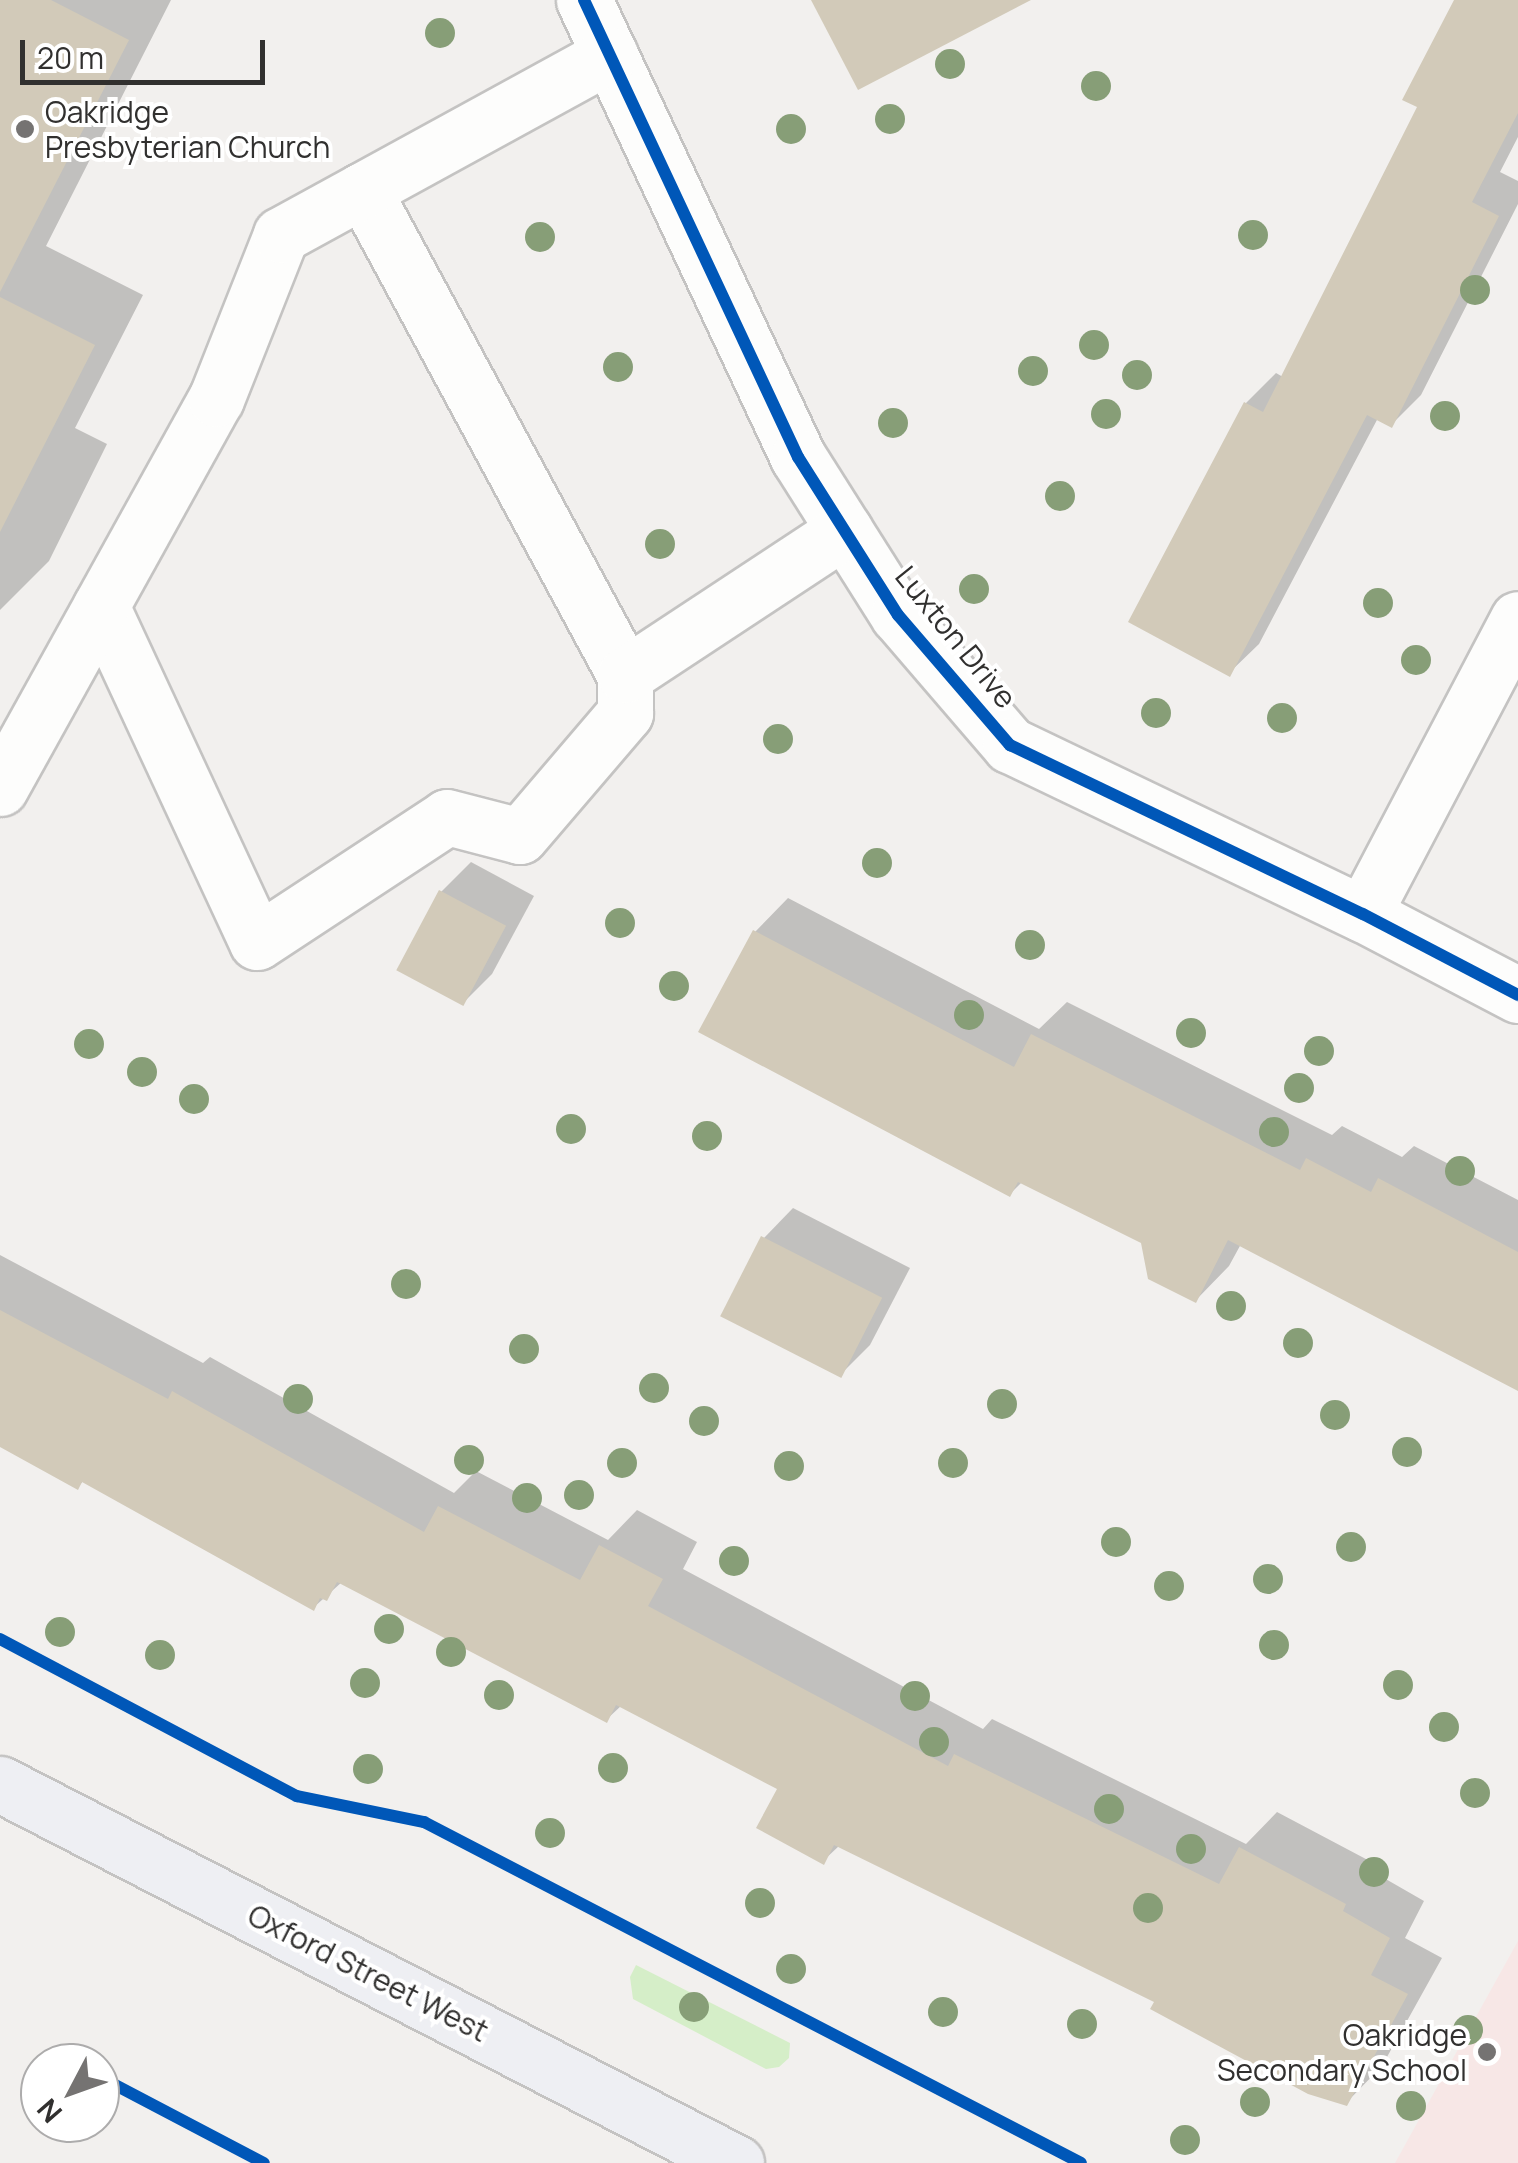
<!DOCTYPE html>
<html>
<head>
<meta charset="utf-8">
<style>
  body { margin:0 }
  #map { position:relative; width:1518px; height:2163px; overflow:hidden; background:#f2f0ee; font-family:Manrope,sans-serif }
  div>[style] { position:absolute }
  [style*='--x'] { left:calc(var(--x)*1px); top:calc(var(--y)*1px); width:calc(var(--w)*1px); rotate:calc(var(--a)*1deg) }
  .education>* { inset:0; background:#f7e7e6 }
  .green>* { inset:0; background:#d5eec8 }
  .shadow>* { inset:0; background:#0003 }
  .building>* { inset:0; background:#d2cab9; transform-origin:0 0 }
  .roads { filter:drop-shadow(2px 0 #c4c3c2) drop-shadow(-2px 0 #c4c3c2) drop-shadow(0 2px #c4c3c2) drop-shadow(0 -2px #c4c3c2) }
  .minor>* { height:55px; margin:-27.5px; padding:0 27.5px; transform-origin:27.5px; border-radius:27.5px; background:#fdfdfc }
  .major>* { height:55px; margin:-27.5px; padding:0 27.5px; transform-origin:27.5px; border-radius:27.5px; background:#eeeff3 }
  .cycleway>* { height:12px; margin:-6px; padding:0 6px; transform-origin:6px; border-radius:6px; background:#0057b8 }
  .trees>* { width:30px; height:30px; margin:-15px; border-radius:50%; background:#879e77 }
  .dots>* { width:28px; height:28px; translate:-50% -50%; box-sizing:border-box; border:5px solid #fff; border-radius:50% }
  span { translate:-50% -50%; white-space:nowrap; text-align:center; line-height:1.15; -webkit-text-stroke:8px #fff; paint-order:stroke }
  .poi-label { font-size:30px; color:#31302f }
  .left { translate:0 -50%; text-align:left }
  .right { translate:-100% -50%; text-align:right }
  .street-label { font-size:30px; color:#31302f }
  .north { position:absolute; left:20px; top:2043px; width:100px; height:100px; box-sizing:border-box; background:#fff; border:2px solid #adacac; border-radius:50%; rotate:229deg; font-size:28px; font-weight:700; line-height:40px; text-align:center; color:#31302f }
  .north::after { content:''; display:block; margin:auto; width:35px; height:45px; background:#757372; clip-path:polygon(50% 0,100% 100%,50% 72%,0 100%) }
  .scale { position:absolute; left:20px; top:40px; width:245px; height:45px; box-sizing:border-box; border:5px solid #31302f; border-top:0; padding-left:12px; font-size:30px; line-height:35px; white-space:nowrap; color:#31302f; -webkit-text-stroke:8px #fff; paint-order:stroke }
</style>
</head>
<body>
<div id="map">
  <div class="education">
    <i style="clip-path:polygon(1518px 1941px,1518px 2163px,1395px 2163px)"></i>
  </div>
  <div class="green">
    <i style="clip-path:polygon(636px 1965px,790px 2043px,789px 2058px,779px 2067px,766px 2069px,633px 1999px,630px 1977px)"></i>
  </div>
  <div class="shadow">
    <i style="clip-path:polygon(0 0,171px 0,46px 246px,143px 295px,75px 428px,107px 444px,49px 561px,0 610px)"></i>
    <i style="clip-path:polygon(1456px 0,1518px 0,1518px 137px,1500px 172px,1518px 181px,1518px 204px,1421px 395px,1391px 425px,1378px 418px,1259px 644px,1229px 673px,1246px 403px,1276px 373px,1283px 377px,1420px 106px)"></i>
    <i style="clip-path:polygon(471px 862px,534px 896px,492px 974px,462px 1004px,441px 892px)"></i>
    <i style="clip-path:polygon(788px 898px,1039px 1029px,1067px 1002px,1332px 1135px,1342px 1126px,1402px 1157px,1414px 1146px,1518px 1200px,1518px 1388px,1241px 1244px,1229px 1266px,1196px 1300px,1143px 1242px,1022px 1182px,1010px 1194px,755px 932px)"></i>
    <i style="clip-path:polygon(793px 1208px,910px 1268px,870px 1345px,840px 1375px,764px 1238px)"></i>
    <i style="clip-path:polygon(0 1255px,203px 1363px,210px 1357px,454px 1493px,476px 1471px,608px 1540px,637px 1510px,697px 1542px,683px 1569px,983px 1729px,992px 1719px,1246px 1844px,1277px 1812px,1381px 1867px,1377px 1874px,1424px 1901px,1405px 1938px,1442px 1958px,1382px 2066px,1346px 2103px,1158px 2001px,840px 1845px,823px 1861px,781px 1788px,622px 1705px,606px 1720px,342px 1582px,313px 1608px,84px 1480px,78px 1487px,0 1445px)"></i>
  </div>
  <div class="building">
    <i style="clip-path:polygon(0 0,51px 0,129px 40px,0 292px)"></i>
    <i style="clip-path:polygon(811px 0,1031px 0,858px 90px)"></i>
    <i style="clip-path:polygon(1454px 0,1518px 0,1518px 113px,1472px 202px,1499px 216px,1392px 428px,1367px 415px,1230px 677px,1128px 622px,1244px 402px,1263px 412px,1417px 107px,1402px 100px)"></i>
    <i style="clip-path:polygon(0 297px,95px 345px,0 532px)"></i>
    <i style="left:439px;top:890px;width:76px;height:91px;rotate:28deg"></i>
    <i style="clip-path:polygon(753px 930px,1014px 1067px,1031px 1034px,1300px 1170px,1306px 1158px,1371px 1192px,1378px 1178px,1518px 1252px,1518px 1391px,1228px 1240px,1196px 1303px,1148px 1279px,1141px 1243px,1018px 1182px,1010px 1197px,698px 1032px)"></i>
    <i style="left:761px;top:1236px;width:136px;height:90px;rotate:27deg"></i>
    <i style="clip-path:polygon(0 1310px,168px 1399px,172px 1391px,424px 1532px,438px 1506px,580px 1580px,599px 1545px,663px 1579px,648px 1606px,948px 1766px,954px 1754px,1219px 1884px,1239px 1847px,1346px 1904px,1343px 1911px,1390px 1938px,1371px 1975px,1408px 1994px,1347px 2106px,1308px 2094px,1150px 2009px,1154px 2002px,834px 1845px,824px 1865px,756px 1828px,777px 1789px,616px 1705px,607px 1723px,337px 1582px,327px 1601px,320px 1598px,314px 1611px,82px 1482px,78px 1490px,0 1447px)"></i>
  </div>
  <div class="roads">
    <div class="minor">
      <i style="--x:584;--y:0;--w:505;--a:64.91"></i>
      <i style="--x:798;--y:457;--w:187;--a:57.7"></i>
      <i style="--x:898;--y:615;--w:172;--a:49.3"></i>
      <i style="--x:1010;--y:745;--w:391;--a:25.6"></i>
      <i style="--x:1363;--y:914;--w:175;--a:27.6"></i>
      <i style="--x:363;--y:190;--w:551;--a:61.62"></i>
      <i style="--x:101;--y:606;--w:370;--a:65.1"></i>
      <i style="--x:257;--y:942;--w:227;--a:-33.3"></i>
      <i style="--x:447;--y:817;--w:75;--a:14.6"></i>
      <i style="--x:520;--y:836;--w:162;--a:-49.5"></i>
      <i style="--x:625;--y:713;--w:38;--a:-90"></i>
      <i style="--x:625;--y:675;--w:263;--a:-33.4"></i>
      <i style="--x:0;--y:788;--w:445;--a:-61"></i>
      <i style="--x:216;--y:399;--w:176;--a:-68.4"></i>
      <i style="--x:281;--y:235;--w:375;--a:-28.7"></i>
      <i style="--x:1363;--y:914;--w:333;--a:-62.3"></i>
    </div>
    <div class="major">
      <i style="--x:0;--y:1784;--w:828;--a:27.25"></i>
    </div>
  </div>
  <div class="cycleway">
    <i style="--x:584;--y:0;--w:505;--a:64.91"></i>
    <i style="--x:798;--y:457;--w:187;--a:57.7"></i>
    <i style="--x:898;--y:615;--w:172;--a:49.3"></i>
    <i style="--x:1010;--y:745;--w:391;--a:25.6"></i>
    <i style="--x:1363;--y:914;--w:175;--a:27.6"></i>
    <i style="--x:0;--y:1639;--w:336;--a:27.9"></i>
    <i style="--x:297;--y:1796;--w:130;--a:11.6"></i>
    <i style="--x:424;--y:1822;--w:740;--a:27.43"></i>
    <i style="--x:100;--y:2077;--w:185;--a:27.7"></i>
  </div>
  <div class="trees">
    <i style="left:440px;top:33px"></i>
    <i style="left:950px;top:64px"></i>
    <i style="left:1096px;top:86px"></i>
    <i style="left:890px;top:119px"></i>
    <i style="left:791px;top:129px"></i>
    <i style="left:1253px;top:235px"></i>
    <i style="left:540px;top:237px"></i>
    <i style="left:1475px;top:290px"></i>
    <i style="left:1094px;top:345px"></i>
    <i style="left:618px;top:367px"></i>
    <i style="left:1033px;top:371px"></i>
    <i style="left:1137px;top:375px"></i>
    <i style="left:1106px;top:414px"></i>
    <i style="left:1445px;top:416px"></i>
    <i style="left:893px;top:423px"></i>
    <i style="left:1060px;top:496px"></i>
    <i style="left:660px;top:544px"></i>
    <i style="left:974px;top:589px"></i>
    <i style="left:1378px;top:603px"></i>
    <i style="left:1416px;top:660px"></i>
    <i style="left:1156px;top:713px"></i>
    <i style="left:1282px;top:718px"></i>
    <i style="left:778px;top:739px"></i>
    <i style="left:877px;top:863px"></i>
    <i style="left:620px;top:923px"></i>
    <i style="left:1030px;top:945px"></i>
    <i style="left:674px;top:986px"></i>
    <i style="left:969px;top:1015px"></i>
    <i style="left:1191px;top:1033px"></i>
    <i style="left:89px;top:1044px"></i>
    <i style="left:1319px;top:1051px"></i>
    <i style="left:142px;top:1072px"></i>
    <i style="left:1299px;top:1088px"></i>
    <i style="left:194px;top:1099px"></i>
    <i style="left:571px;top:1129px"></i>
    <i style="left:1274px;top:1132px"></i>
    <i style="left:707px;top:1136px"></i>
    <i style="left:1460px;top:1171px"></i>
    <i style="left:406px;top:1284px"></i>
    <i style="left:1231px;top:1306px"></i>
    <i style="left:1298px;top:1343px"></i>
    <i style="left:524px;top:1349px"></i>
    <i style="left:654px;top:1388px"></i>
    <i style="left:298px;top:1399px"></i>
    <i style="left:1002px;top:1404px"></i>
    <i style="left:1335px;top:1415px"></i>
    <i style="left:704px;top:1421px"></i>
    <i style="left:1407px;top:1452px"></i>
    <i style="left:469px;top:1460px"></i>
    <i style="left:622px;top:1463px"></i>
    <i style="left:953px;top:1463px"></i>
    <i style="left:789px;top:1466px"></i>
    <i style="left:579px;top:1495px"></i>
    <i style="left:527px;top:1498px"></i>
    <i style="left:1116px;top:1542px"></i>
    <i style="left:1351px;top:1547px"></i>
    <i style="left:734px;top:1561px"></i>
    <i style="left:1268px;top:1579px"></i>
    <i style="left:1169px;top:1586px"></i>
    <i style="left:389px;top:1629px"></i>
    <i style="left:60px;top:1632px"></i>
    <i style="left:1274px;top:1645px"></i>
    <i style="left:451px;top:1652px"></i>
    <i style="left:160px;top:1655px"></i>
    <i style="left:365px;top:1683px"></i>
    <i style="left:1398px;top:1685px"></i>
    <i style="left:499px;top:1695px"></i>
    <i style="left:915px;top:1696px"></i>
    <i style="left:1444px;top:1727px"></i>
    <i style="left:934px;top:1742px"></i>
    <i style="left:613px;top:1768px"></i>
    <i style="left:368px;top:1769px"></i>
    <i style="left:1475px;top:1793px"></i>
    <i style="left:1109px;top:1809px"></i>
    <i style="left:550px;top:1833px"></i>
    <i style="left:1191px;top:1849px"></i>
    <i style="left:1374px;top:1872px"></i>
    <i style="left:760px;top:1903px"></i>
    <i style="left:1148px;top:1908px"></i>
    <i style="left:791px;top:1969px"></i>
    <i style="left:694px;top:2007px"></i>
    <i style="left:943px;top:2012px"></i>
    <i style="left:1082px;top:2024px"></i>
    <i style="left:1468px;top:2030px"></i>
    <i style="left:1255px;top:2102px"></i>
    <i style="left:1411px;top:2106px"></i>
    <i style="left:1185px;top:2140px"></i>
  </div>
  <div class="dots">
    <i style="left:25px;top:129px;background:#757372"></i>
    <i style="left:1487px;top:2052px;background:#757372"></i>
  </div>
  <div class="poi-label">
    <span class="left" style="left:45px;top:129px">Oakridge<br>Presbyterian Church</span>
    <span class="right" style="left:1467px;top:2052px">Oakridge<br>Secondary School</span>
  </div>
  <div class="street-label">
    <span style="left:956px;top:637px;rotate:51deg">Luxton Drive</span>
    <span style="left:368px;top:1973px;rotate:27deg">Oxford Street West</span>
  </div>
  <div class="north">N</div>
  <div class="scale">20 m</div>
</div>
</body>
</html>
